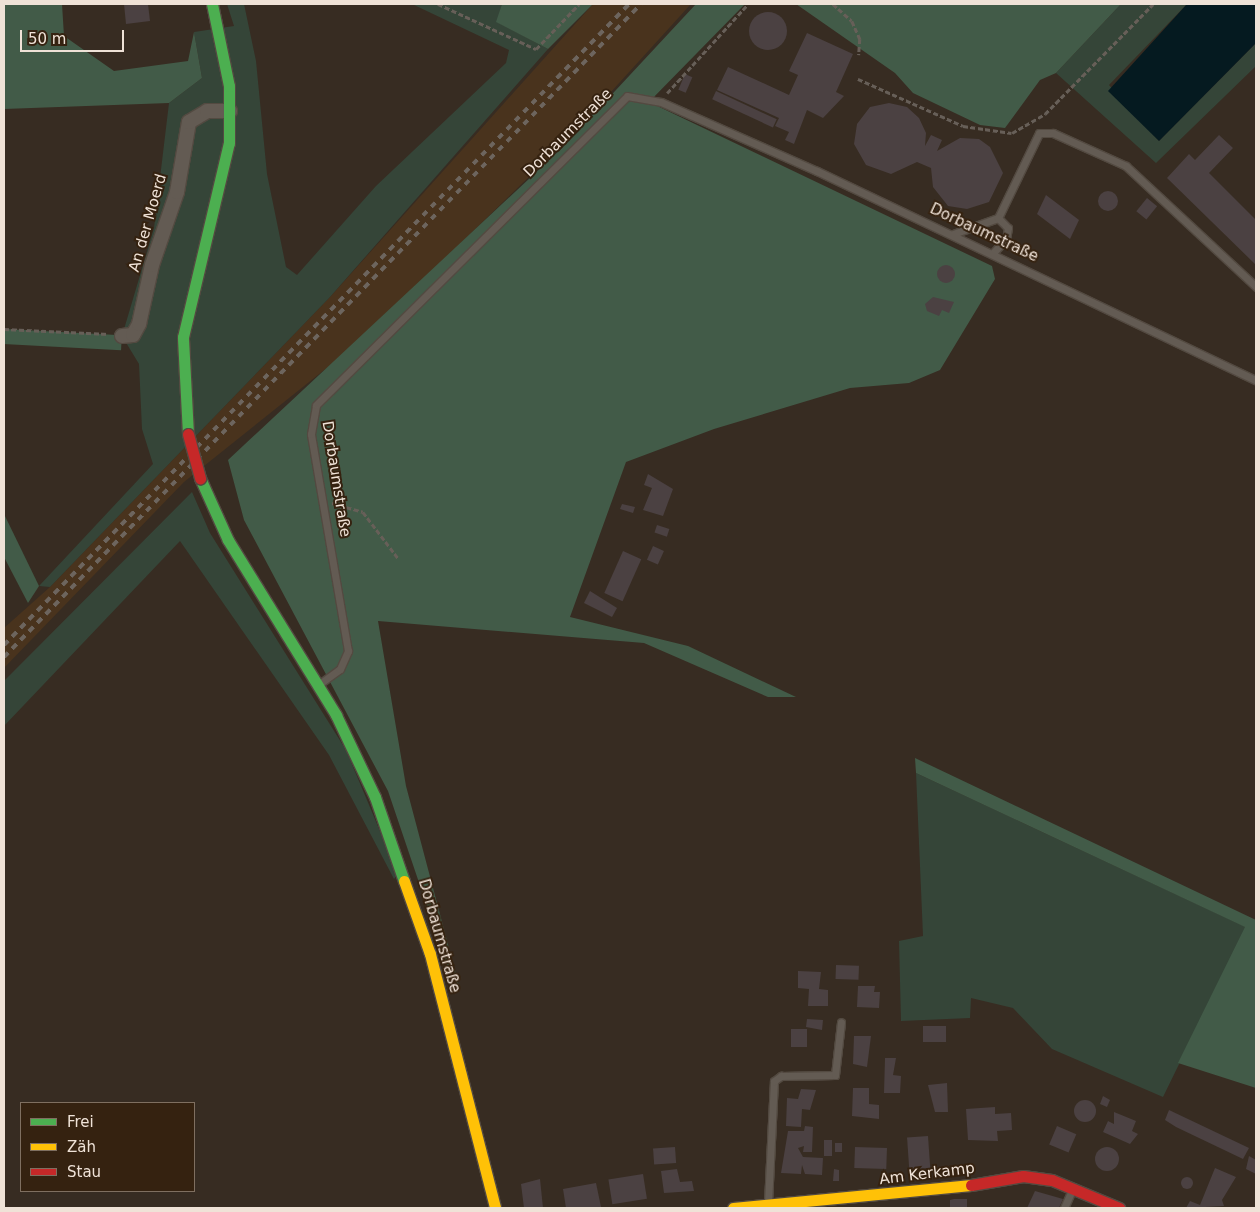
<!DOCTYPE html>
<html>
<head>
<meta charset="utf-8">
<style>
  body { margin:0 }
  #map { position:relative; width:1260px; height:1212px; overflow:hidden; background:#372c22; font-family:"DejaVu Sans",sans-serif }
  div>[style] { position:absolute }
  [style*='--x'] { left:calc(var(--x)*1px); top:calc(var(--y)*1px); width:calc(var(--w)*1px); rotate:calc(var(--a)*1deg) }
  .built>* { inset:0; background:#49331d }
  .green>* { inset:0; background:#354538 }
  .forest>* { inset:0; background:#425b48; transform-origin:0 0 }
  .water>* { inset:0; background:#051a20 }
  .building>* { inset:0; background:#4b4142; transform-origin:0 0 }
  .round { border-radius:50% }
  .path>* { height:2.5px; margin-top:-1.25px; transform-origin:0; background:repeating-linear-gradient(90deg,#675f58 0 5px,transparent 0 7.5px) }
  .roads { filter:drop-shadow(1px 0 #534a41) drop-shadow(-1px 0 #534a41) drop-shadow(0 1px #534a41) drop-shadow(0 -1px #534a41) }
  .lane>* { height:7px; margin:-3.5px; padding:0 3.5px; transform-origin:3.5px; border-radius:3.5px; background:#635b53 }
  .street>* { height:14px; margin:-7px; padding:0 7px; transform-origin:7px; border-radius:7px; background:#635b53 }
  .fast>* { height:11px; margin:-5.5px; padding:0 5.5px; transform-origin:5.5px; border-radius:5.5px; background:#4caf50 }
  .slow>* { height:11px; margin:-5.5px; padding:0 5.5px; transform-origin:5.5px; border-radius:5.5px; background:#ffc107 }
  .jam>* { height:11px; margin:-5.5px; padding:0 5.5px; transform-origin:5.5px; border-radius:5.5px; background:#c62828 }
  .rail>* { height:4px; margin-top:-2px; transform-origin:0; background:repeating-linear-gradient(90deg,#6d655e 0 6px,transparent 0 12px) }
  .bridges { filter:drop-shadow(1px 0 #534a41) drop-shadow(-1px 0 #534a41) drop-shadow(0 1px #534a41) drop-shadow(0 -1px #534a41) }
  .jam-bridge>* { height:11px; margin:-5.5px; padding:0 5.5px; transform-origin:5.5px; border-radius:5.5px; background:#c62828 }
  span { translate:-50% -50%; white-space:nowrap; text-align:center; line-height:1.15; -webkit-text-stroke:4px #352210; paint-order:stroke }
  .street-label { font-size:15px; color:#efe2d7 }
  .frame { position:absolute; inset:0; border:5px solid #efe2d7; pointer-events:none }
  .legend { position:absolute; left:20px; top:1102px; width:175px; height:90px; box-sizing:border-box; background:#352210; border:1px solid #7f6f60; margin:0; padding:6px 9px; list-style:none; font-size:15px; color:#efe2d7 }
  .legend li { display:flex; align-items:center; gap:10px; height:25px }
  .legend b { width:25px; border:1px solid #7f6f60 }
  .scale { position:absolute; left:20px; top:30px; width:104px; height:22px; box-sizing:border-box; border:2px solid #efe2d7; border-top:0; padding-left:6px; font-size:15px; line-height:18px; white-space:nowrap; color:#efe2d7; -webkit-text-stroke:4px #352210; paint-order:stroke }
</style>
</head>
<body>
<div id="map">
  <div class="built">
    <i style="clip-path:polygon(593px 4px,691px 4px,570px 137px,358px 343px,184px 482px,4px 668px,4px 628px,50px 587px,330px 297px)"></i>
  </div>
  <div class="green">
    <i style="clip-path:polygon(227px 4px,244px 4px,256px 61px,267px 174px,286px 267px,297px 275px,376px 186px,506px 63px,509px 50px,412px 4px,502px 4px,497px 22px,548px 49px,330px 297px,50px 587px,39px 586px,153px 464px,142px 429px,139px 364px,122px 336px,154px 228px,169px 103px,202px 78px,194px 32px,234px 26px)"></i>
    <i style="clip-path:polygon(1121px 4px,1187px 4px,1109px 85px,1159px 141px,1256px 43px,1256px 66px,1156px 163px,1056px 73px)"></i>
    <i style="clip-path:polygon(192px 492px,210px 533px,346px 750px,398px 874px,394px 879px,329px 755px,180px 541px,4px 726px,4px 681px)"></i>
    <i style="clip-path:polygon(916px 773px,1246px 927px,1163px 1097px,1052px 1049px,1013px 1008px,971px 998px,970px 1018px,901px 1021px,899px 941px,923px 936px)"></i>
  </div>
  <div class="forest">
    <i style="clip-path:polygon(4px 4px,62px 4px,64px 36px,114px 71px,188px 61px,194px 32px,202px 78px,169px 103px,4px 109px)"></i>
    <i style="clip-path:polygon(502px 4px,593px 4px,548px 49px,496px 22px)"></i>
    <i style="clip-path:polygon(696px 4px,745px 4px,649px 102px,992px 266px,995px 279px,940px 370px,909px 383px,850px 388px,714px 429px,626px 462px,570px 617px,688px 646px,796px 697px,768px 697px,644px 643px,378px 621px,406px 786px,459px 986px,454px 986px,388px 791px,244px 520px,228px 460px,562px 148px)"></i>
    <i style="clip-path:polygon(796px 4px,1121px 4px,1056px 73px,1040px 80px,1005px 128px,980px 125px,913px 93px,895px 73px)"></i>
    <i style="left:4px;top:329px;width:118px;height:15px;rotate:3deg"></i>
    <i style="clip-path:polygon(4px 514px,39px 586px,28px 603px,4px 557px)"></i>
    <i style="clip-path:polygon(915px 758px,1256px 920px,1256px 1088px,1178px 1063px,1245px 927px,916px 773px)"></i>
  </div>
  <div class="water">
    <i style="clip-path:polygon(1187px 4px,1256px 4px,1256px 43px,1159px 141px,1108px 91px)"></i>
  </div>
  <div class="building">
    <i style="clip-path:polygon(124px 4px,148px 4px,150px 21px,126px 24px)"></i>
    <i class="round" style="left:749px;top:12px;width:38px;height:38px"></i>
    <i style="clip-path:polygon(807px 33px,853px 54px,836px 92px,844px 96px,823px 118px,807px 110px,794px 144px,785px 140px,789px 132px,775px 126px,779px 118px,717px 90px,728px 67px,789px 95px,798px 75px,789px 71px)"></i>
    <i style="left:685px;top:74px;width:8px;height:17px;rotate:23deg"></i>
    <i style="left:716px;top:91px;width:67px;height:9px;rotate:25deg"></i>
    <i style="clip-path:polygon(889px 103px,907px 107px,919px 118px,926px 133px,925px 146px,931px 135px,942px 140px,937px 151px,960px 138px,979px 139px,990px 147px,1003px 173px,989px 202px,967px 209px,948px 206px,933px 187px,931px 168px,917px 162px,891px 174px,866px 165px,854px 144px,857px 124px,870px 107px)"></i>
    <i style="clip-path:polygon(1219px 135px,1233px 148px,1209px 173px,1256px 220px,1256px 265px,1167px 178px,1189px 154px,1195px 160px)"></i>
    <i class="round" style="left:1098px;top:191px;width:20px;height:20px"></i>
    <i style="clip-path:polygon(1046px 195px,1079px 220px,1070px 239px,1037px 214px)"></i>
    <i style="left:1147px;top:198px;width:13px;height:17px;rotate:39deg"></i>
    <i class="round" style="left:937px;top:265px;width:18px;height:18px"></i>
    <i style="clip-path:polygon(933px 297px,954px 302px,949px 313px,942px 310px,939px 316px,927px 311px,925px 304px)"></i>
    <i style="clip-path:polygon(648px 474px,673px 489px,663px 516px,643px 510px,652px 488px,644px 485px)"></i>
    <i style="clip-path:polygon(622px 504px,635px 507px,633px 513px,620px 509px)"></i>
    <i style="left:657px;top:525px;width:13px;height:8px;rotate:18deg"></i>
    <i style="left:653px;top:546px;width:12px;height:15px;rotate:24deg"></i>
    <i style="left:623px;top:551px;width:20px;height:46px;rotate:24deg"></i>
    <i style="clip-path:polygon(590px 591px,617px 608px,612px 617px,584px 603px)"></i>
    <i style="left:836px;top:965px;width:23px;height:14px;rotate:2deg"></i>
    <i style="clip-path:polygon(798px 971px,821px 972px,819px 989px,828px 990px,828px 1006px,808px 1006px,809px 989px,798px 988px)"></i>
    <i style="clip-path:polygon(858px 986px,875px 986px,874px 992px,880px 992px,879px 1008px,857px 1007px)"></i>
    <i style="clip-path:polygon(807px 1019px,823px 1020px,822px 1030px,806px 1027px)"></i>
    <i style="left:923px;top:1026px;width:23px;height:16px"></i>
    <i style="left:791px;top:1029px;width:16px;height:18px"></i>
    <i style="clip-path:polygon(854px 1036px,871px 1036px,867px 1067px,853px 1064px)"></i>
    <i style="clip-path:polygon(885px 1058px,896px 1058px,893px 1075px,901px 1076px,900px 1093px,884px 1093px)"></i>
    <i style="clip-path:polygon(947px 1083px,948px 1112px,935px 1112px,928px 1085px)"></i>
    <i style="clip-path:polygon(853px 1088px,869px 1088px,869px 1104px,879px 1105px,879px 1119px,852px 1116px)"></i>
    <i style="clip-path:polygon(801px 1089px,816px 1090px,810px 1110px,802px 1109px,801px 1127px,786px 1126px,787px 1098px,798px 1099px)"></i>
    <i style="clip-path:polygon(1103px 1096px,1110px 1100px,1107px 1107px,1100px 1104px)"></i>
    <i class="round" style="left:1074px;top:1100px;width:22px;height:22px"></i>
    <i style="clip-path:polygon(995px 1107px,995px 1114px,1011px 1113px,1012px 1130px,997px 1131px,998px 1141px,968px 1140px,966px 1109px)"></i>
    <i style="clip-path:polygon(1169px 1110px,1249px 1148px,1243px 1159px,1176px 1127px,1165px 1120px)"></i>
    <i style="clip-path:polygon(1114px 1112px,1136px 1121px,1132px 1131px,1138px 1134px,1130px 1144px,1103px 1132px,1108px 1121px,1114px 1124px)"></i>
    <i style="clip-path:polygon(805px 1126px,813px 1127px,812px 1152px,803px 1152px,804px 1146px,798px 1148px,803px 1157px,823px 1158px,822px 1175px,805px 1174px,802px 1165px,801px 1174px,781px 1173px,788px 1131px,804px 1131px)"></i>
    <i style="left:1057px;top:1126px;width:21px;height:20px;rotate:23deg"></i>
    <i style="left:928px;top:1136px;width:32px;height:21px;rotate:86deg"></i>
    <i style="left:824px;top:1140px;width:8px;height:16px"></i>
    <i style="left:835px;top:1143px;width:7px;height:9px"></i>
    <i style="left:675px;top:1147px;width:16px;height:22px;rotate:86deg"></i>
    <i style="left:855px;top:1147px;width:32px;height:21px;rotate:2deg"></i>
    <i class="round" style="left:1095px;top:1147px;width:24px;height:24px"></i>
    <i style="clip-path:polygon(1249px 1156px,1256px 1160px,1256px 1174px,1246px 1169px)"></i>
    <i style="clip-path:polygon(1215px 1168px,1236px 1177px,1222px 1200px,1224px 1206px,1186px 1208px,1190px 1201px,1200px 1205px)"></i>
    <i style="clip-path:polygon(677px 1169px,680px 1182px,692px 1181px,694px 1191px,664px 1193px,661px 1171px)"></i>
    <i style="clip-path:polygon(834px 1169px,839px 1170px,839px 1181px,833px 1181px)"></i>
    <i style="left:643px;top:1174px;width:25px;height:35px;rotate:81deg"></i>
    <i class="round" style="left:1181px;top:1177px;width:12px;height:12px"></i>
    <i style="clip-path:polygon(540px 1179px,543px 1208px,524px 1208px,521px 1184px)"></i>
    <i style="clip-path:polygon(596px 1183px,601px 1207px,566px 1208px,563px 1189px)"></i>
    <i style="clip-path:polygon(1035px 1191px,1063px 1199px,1059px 1208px,1027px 1208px)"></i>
    <i style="clip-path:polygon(954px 1199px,967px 1199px,967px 1208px,950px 1208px,950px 1200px)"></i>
  </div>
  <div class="path">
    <i style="--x:438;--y:4;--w:108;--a:24.7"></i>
    <i style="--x:536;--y:49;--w:62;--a:-46.3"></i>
    <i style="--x:833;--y:4;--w:25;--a:42"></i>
    <i style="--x:852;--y:21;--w:20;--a:66"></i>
    <i style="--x:860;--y:39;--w:16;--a:94"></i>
    <i style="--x:858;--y:79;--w:115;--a:24.1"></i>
    <i style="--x:963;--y:126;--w:49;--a:8.1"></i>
    <i style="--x:1012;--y:133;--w:38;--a:-30"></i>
    <i style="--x:1045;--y:114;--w:154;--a:-45.5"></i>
    <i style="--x:667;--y:93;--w:120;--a:-47.7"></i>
    <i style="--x:4;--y:329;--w:105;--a:2.7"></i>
    <i style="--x:332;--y:503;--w:32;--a:16"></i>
    <i style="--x:363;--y:512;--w:58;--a:52.7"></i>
  </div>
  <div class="roads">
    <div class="lane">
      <i style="--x:998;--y:218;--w:94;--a:-64.2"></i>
      <i style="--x:1039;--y:133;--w:14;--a:0"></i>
      <i style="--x:1053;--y:133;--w:80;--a:24.3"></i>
      <i style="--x:1126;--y:166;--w:178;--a:42.9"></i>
      <i style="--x:953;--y:234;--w:48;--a:-19.6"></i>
      <i style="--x:998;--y:218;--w:14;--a:45"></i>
      <i style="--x:1008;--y:228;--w:11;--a:100"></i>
      <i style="--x:1006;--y:239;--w:19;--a:133"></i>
      <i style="--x:318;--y:685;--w:27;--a:-36"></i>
      <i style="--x:340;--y:669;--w:20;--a:-66"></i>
      <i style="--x:348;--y:651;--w:220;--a:-99.7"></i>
      <i style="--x:311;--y:434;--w:29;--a:-80"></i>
      <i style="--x:316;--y:405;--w:438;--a:-44.8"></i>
      <i style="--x:627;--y:96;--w:35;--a:10"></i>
      <i style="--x:661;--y:102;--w:171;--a:23.9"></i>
      <i style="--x:817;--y:171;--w:486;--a:25.5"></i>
      <i style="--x:768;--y:1203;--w:122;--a:-87.2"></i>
      <i style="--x:774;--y:1081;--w:9;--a:-36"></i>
      <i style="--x:781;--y:1076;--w:54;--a:-1.1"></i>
      <i style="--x:835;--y:1075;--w:53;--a:-83.5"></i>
      <i style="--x:1064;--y:1208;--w:20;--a:-66"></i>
    </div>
    <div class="street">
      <i style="--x:122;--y:336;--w:11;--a:-5"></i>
      <i style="--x:133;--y:335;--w:13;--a:-61"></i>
      <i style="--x:139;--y:324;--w:60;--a:-77.6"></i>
      <i style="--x:152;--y:265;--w:77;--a:-71.1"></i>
      <i style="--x:177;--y:192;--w:71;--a:-80.3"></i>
      <i style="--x:189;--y:122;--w:21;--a:-31"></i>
      <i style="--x:207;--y:111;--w:23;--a:0"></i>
    </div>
    <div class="fast">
      <i style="--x:188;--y:434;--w:97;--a:-93"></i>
      <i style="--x:183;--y:337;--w:199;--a:-76.7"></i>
      <i style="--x:229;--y:143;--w:57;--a:-90"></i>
      <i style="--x:229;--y:86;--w:84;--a:-101.7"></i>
      <i style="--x:200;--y:478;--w:68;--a:65.7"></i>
      <i style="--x:228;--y:540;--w:206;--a:58.3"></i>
      <i style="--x:336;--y:715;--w:91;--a:64.6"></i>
      <i style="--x:375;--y:797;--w:89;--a:71"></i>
    </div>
    <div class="slow">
      <i style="--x:404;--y:881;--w:77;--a:70.4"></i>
      <i style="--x:430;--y:954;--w:262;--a:75.6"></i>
      <i style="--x:733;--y:1208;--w:239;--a:-5.5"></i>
    </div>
    <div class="jam">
      <i style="--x:971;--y:1185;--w:53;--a:-9.8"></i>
      <i style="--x:1023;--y:1176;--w:29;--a:8"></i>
      <i style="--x:1052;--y:1180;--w:73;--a:22.7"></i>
    </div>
  </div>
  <div class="rail">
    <i style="--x:4;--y:645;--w:895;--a:-45.72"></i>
    <i style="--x:4;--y:657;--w:912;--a:-45.71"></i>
  </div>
  <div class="bridges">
    <div class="jam-bridge">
      <i style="--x:188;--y:434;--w:46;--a:74.7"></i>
    </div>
  </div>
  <div class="street-label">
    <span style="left:568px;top:133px;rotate:-45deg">Dorbaumstraße</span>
    <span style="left:148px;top:223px;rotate:-74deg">An der Moerd</span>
    <span style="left:984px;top:233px;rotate:25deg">Dorbaumstraße</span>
    <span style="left:336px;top:479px;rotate:81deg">Dorbaumstraße</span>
    <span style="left:439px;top:936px;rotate:74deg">Dorbaumstraße</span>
    <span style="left:927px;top:1174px;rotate:-7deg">Am Kerkamp</span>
  </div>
  <div class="frame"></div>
  <ul class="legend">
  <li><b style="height:6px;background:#4caf50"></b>Frei</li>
  <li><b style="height:6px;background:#ffc107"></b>Zäh</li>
  <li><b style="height:6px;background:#c62828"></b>Stau</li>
  </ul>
  <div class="scale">50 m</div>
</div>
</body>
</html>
